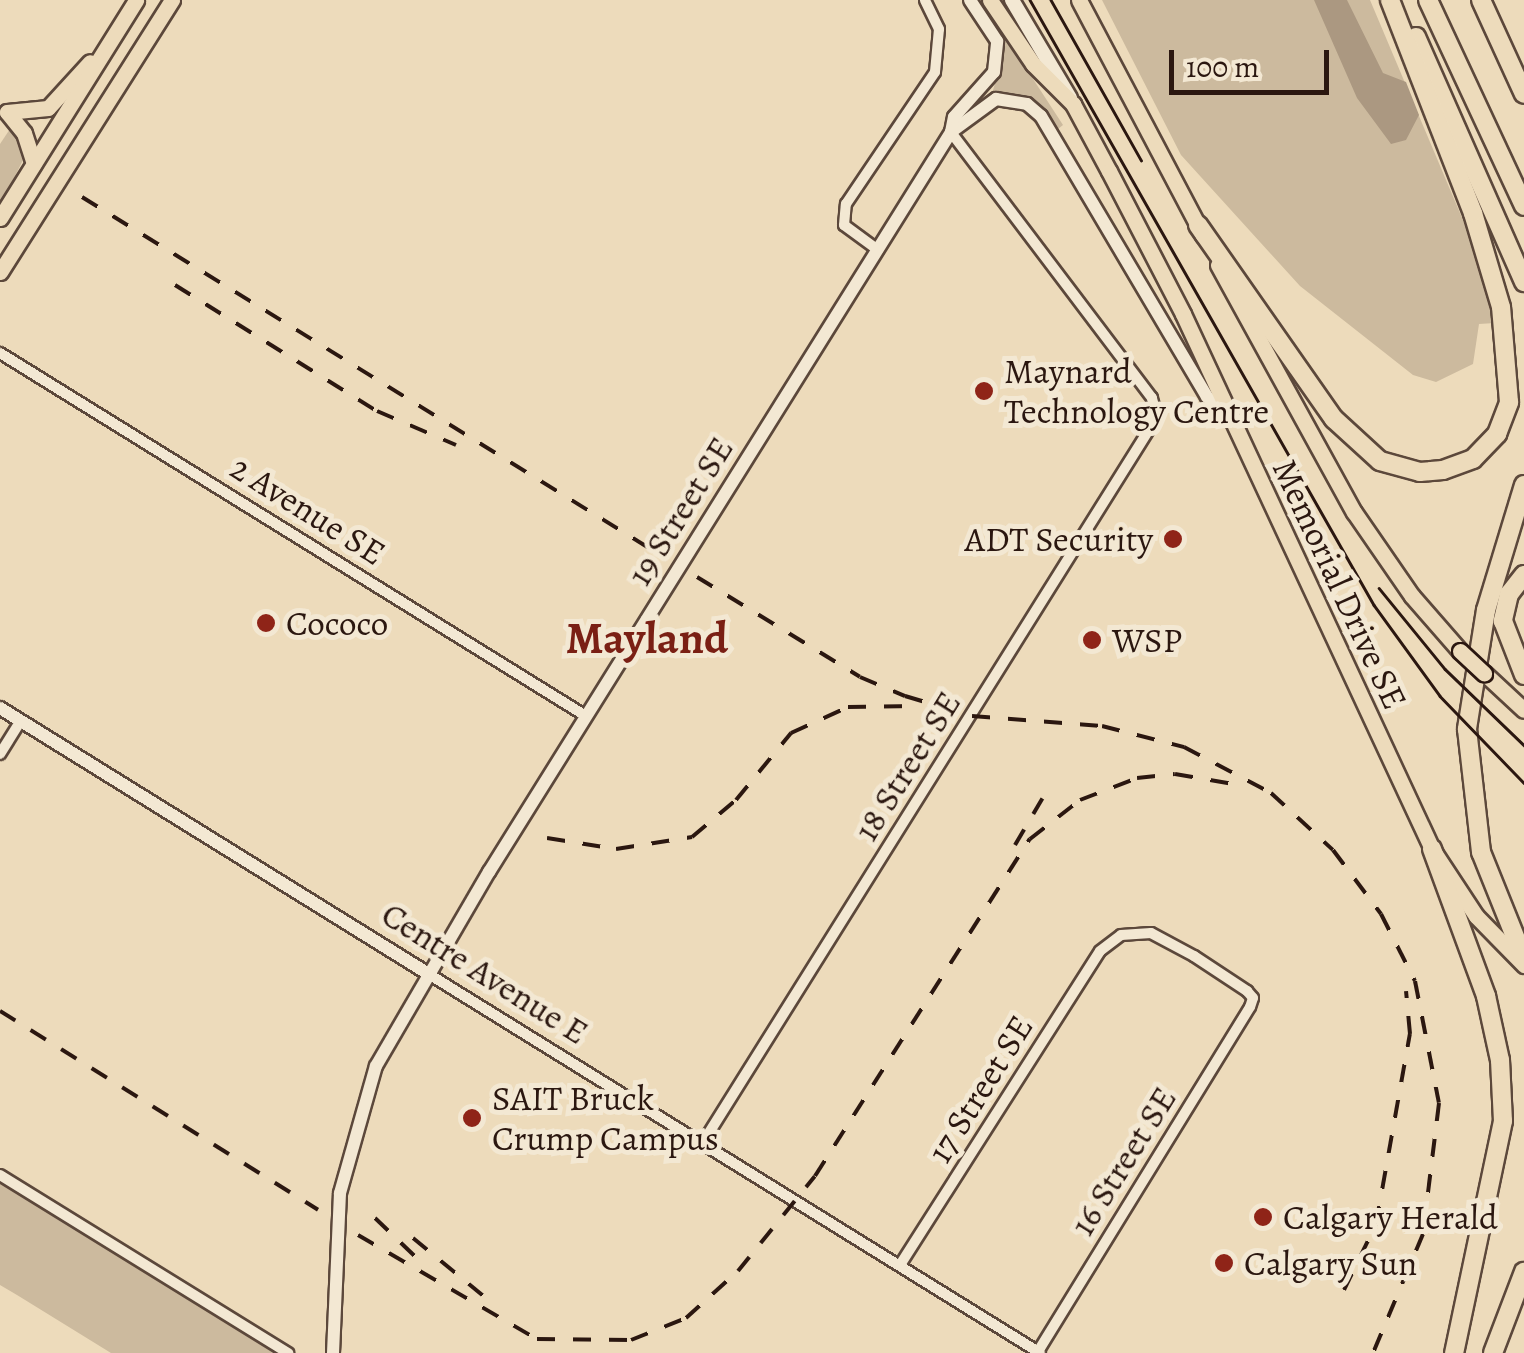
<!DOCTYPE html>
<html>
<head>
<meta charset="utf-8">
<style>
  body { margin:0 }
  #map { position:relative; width:1524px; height:1353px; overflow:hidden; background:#eddbbb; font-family:Alegreya,serif }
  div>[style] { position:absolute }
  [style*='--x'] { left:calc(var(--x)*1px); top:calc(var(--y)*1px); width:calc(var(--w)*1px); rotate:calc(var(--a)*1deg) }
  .green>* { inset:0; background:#ccba9e }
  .water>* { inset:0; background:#ab9881 }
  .roads { filter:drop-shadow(2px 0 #5c483b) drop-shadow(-2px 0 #5c483b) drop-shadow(0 2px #5c483b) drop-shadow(0 -2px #5c483b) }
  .minor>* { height:10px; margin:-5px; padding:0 5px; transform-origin:5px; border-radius:5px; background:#f3e8d3 }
  .tertiary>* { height:12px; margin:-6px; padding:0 6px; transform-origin:6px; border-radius:6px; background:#f3e8d3 }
  .secondary>* { height:14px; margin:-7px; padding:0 7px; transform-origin:7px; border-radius:7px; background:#f3e8d3 }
  .primary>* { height:15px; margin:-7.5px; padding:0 7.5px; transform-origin:7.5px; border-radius:7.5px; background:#eddbbb }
  .motorway>* { height:18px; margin:-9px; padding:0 9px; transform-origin:9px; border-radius:9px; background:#eddbbb }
  .tram>* { height:2.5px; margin:-1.25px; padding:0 1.25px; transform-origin:1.25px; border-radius:1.25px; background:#2b1710 }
  .rail>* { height:4px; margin-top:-2px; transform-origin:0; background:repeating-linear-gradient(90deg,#2b1710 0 18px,transparent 0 36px) }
  .bridges { filter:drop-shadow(2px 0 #2b1710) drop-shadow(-2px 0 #2b1710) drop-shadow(0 2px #2b1710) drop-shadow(0 -2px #2b1710) }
  .primary-bridge>* { height:15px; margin:-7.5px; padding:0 7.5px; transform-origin:7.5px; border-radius:7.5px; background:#eddbbb }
  .dots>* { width:28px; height:28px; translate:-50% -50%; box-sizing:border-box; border:5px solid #f3e8d3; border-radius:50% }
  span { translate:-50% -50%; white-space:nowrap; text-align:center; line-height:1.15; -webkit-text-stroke:10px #f3e8d3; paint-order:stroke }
  .poi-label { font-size:35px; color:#2b1710 }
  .left { translate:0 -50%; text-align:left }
  .right { translate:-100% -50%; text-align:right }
  .street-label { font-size:35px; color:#2b1710 }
  .district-label { font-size:45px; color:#7a1f14; font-weight:700 }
  .scale { position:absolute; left:1169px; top:50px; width:160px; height:45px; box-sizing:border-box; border:5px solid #2b1710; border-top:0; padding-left:12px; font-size:30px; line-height:35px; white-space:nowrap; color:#2b1710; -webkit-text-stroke:8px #f3e8d3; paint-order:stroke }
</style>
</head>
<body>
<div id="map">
  <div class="green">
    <i style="clip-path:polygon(1102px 0,1370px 0,1479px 258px,1495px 323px,1479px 324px,1473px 364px,1436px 382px,1413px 375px,1300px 286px,1181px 155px)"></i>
    <i style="clip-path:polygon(1007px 39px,1063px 125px,1058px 129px,1031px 100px,992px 94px)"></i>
    <i style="clip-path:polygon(10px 129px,27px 152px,0 206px,0 144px)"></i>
    <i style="clip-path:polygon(0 1175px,288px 1353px,111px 1353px,17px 1295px,0 1285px)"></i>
  </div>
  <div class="water">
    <i style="clip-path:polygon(1314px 0,1347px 0,1383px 73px,1406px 82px,1419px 115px,1406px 140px,1391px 144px,1357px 98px)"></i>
  </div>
  <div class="roads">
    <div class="minor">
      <i style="--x:878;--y:250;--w:42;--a:-143.7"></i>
      <i style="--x:844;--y:225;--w:21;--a:-85"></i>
      <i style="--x:846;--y:204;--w:159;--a:-56"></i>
      <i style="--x:935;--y:72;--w:43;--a:-84.7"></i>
      <i style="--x:939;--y:29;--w:32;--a:-116"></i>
      <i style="--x:0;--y:353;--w:689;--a:31.78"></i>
      <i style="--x:0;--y:754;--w:39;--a:-58"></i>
      <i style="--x:427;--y:973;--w:721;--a:31.79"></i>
      <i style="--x:702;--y:1144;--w:858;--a:-57.96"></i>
      <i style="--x:1157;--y:417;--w:20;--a:-105"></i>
      <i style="--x:1152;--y:398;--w:333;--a:-127.1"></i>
      <i style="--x:0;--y:1175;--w:339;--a:31.7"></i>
      <i style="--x:900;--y:1265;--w:372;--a:-57.5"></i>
      <i style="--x:1100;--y:951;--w:26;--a:-37"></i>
      <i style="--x:1121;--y:935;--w:30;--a:-4"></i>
      <i style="--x:1151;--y:933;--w:49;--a:28.1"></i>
      <i style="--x:1194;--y:956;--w:64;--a:33.4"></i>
      <i style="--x:1247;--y:991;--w:9;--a:49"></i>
      <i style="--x:1253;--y:998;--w:9;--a:108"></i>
      <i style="--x:1250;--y:1007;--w:405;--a:121.6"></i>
    </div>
    <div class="tertiary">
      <i style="--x:951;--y:132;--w:56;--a:-36.3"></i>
      <i style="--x:996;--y:99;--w:31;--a:9"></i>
      <i style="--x:1027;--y:104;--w:18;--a:41"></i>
      <i style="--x:1041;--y:116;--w:326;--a:59.4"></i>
      <i style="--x:1207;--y:397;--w:28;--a:41"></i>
      <i style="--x:0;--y:708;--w:503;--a:31.82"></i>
      <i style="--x:333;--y:1353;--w:160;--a:-87.5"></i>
      <i style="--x:340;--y:1193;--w:132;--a:-74.2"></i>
      <i style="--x:376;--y:1066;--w:225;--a:-59.8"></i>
      <i style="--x:489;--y:872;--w:872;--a:-58.02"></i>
      <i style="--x:951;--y:132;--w:15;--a:-79"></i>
      <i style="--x:954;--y:117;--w:60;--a:-48.4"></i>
      <i style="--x:994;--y:72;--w:31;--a:-84"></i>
      <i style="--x:997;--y:41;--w:49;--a:-123.4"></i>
    </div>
    <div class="secondary">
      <i style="--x:1012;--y:0;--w:114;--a:59.4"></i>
    </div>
    <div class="primary">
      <i style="--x:990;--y:0;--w:77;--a:56.1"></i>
      <i style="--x:1033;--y:64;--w:57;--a:45"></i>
      <i style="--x:1073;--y:104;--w:76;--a:61.8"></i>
      <i style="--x:1109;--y:171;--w:161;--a:62.6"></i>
      <i style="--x:1183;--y:314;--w:590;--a:65.04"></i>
      <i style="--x:1432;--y:849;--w:80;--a:56.7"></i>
      <i style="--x:1476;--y:916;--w:69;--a:45.6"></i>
      <i style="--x:1079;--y:0;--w:266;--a:62.2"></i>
      <i style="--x:7;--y:112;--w:41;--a:-5.6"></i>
      <i style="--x:48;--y:108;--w:62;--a:-47.6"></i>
      <i style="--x:7;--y:112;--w:27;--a:51"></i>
      <i style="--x:24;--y:133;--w:32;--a:72"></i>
      <i style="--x:0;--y:218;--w:257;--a:-58"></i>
      <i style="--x:1218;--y:265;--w:282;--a:61.2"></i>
      <i style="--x:1354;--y:512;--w:102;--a:55.4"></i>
      <i style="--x:1412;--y:596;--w:73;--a:48.9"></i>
      <i style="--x:0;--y:272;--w:322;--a:-57.7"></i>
      <i style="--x:1484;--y:673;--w:54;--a:42.8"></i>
    </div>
    <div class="motorway">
      <i style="--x:1428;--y:0;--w:227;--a:65"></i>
      <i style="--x:1481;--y:0;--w:103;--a:65.4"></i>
      <i style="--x:1416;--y:37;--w:268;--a:66.2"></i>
      <i style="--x:1198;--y:225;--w:237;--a:55"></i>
      <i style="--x:1334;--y:419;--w:62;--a:42.4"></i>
      <i style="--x:1380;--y:461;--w:41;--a:15.4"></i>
      <i style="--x:1420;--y:472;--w:23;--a:-5"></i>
      <i style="--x:1443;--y:470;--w:32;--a:-20"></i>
      <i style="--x:1473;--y:459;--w:35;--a:-46"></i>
      <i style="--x:1497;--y:434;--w:34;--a:-69"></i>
      <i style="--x:1509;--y:402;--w:95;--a:-94.8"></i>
      <i style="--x:1501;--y:307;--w:98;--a:-106.6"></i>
      <i style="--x:1473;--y:213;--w:229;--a:-111.3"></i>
      <i style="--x:1524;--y:485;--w:131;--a:106.9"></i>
      <i style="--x:1486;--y:610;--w:121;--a:99.1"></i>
      <i style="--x:1467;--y:729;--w:124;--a:83.5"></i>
      <i style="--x:1481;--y:852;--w:115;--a:68.1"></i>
      <i style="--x:1524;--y:575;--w:24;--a:128"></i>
      <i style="--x:1509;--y:594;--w:28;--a:103"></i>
      <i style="--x:1503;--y:621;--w:58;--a:68.7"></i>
      <i style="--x:1432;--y:849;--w:157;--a:69.8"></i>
      <i style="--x:1486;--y:996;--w:66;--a:77.7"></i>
      <i style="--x:1500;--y:1060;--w:61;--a:87.2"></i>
      <i style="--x:1503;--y:1121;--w:237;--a:101.9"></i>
      <i style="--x:1493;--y:1353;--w:87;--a:-69.1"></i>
    </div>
  </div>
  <div class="tram">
    <i style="--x:1030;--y:0;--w:696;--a:60.38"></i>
    <i style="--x:1374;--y:605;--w:112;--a:54"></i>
    <i style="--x:1440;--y:696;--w:121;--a:46"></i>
    <i style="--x:1051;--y:0;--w:184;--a:60.6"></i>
    <i style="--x:1379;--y:588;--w:104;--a:50.8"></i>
    <i style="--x:1445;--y:669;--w:110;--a:43.9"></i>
  </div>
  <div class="rail">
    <i style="--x:82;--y:197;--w:682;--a:31.76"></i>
    <i style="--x:175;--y:285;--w:238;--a:32"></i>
    <i style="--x:377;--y:411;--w:86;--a:23.3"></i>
    <i style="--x:697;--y:577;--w:191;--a:31.5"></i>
    <i style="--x:860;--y:677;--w:49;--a:22.9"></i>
    <i style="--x:905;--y:696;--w:70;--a:16.6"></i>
    <i style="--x:972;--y:716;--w:130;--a:4.4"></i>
    <i style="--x:1102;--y:726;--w:85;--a:14.4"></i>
    <i style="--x:1184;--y:747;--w:98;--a:27.9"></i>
    <i style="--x:1271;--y:793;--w:84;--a:42.6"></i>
    <i style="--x:1333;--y:850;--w:80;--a:53.1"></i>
    <i style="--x:1381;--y:914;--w:75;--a:63.1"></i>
    <i style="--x:1415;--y:981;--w:124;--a:78.9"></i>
    <i style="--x:1439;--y:1103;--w:132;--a:97"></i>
    <i style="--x:1423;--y:1234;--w:129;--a:112.8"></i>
    <i style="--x:547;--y:838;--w:70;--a:9.1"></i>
    <i style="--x:616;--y:849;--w:77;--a:-9"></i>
    <i style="--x:692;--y:837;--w:57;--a:-40.1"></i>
    <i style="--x:736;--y:800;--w:87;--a:-50.6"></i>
    <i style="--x:791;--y:733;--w:63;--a:-24.5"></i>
    <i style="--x:848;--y:707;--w:68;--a:-0.8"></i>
    <i style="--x:1015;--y:845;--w:71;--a:-59.5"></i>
    <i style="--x:0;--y:1011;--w:375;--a:32"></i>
    <i style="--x:375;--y:1218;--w:65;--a:43.8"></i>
    <i style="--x:358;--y:1235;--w:207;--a:30.2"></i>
    <i style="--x:537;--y:1339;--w:94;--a:0.6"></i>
    <i style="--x:631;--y:1340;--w:59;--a:-21.8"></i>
    <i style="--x:686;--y:1318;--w:70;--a:-42.1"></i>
    <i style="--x:738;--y:1271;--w:122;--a:-51"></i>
    <i style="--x:815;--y:1176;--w:400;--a:-57.5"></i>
    <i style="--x:1030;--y:839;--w:63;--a:-38"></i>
    <i style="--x:1080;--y:800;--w:61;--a:-21.1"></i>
    <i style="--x:1137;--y:778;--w:38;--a:-6"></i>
    <i style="--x:1175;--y:774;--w:65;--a:9.8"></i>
    <i style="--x:413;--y:1238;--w:96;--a:39.5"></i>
    <i style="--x:1344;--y:1290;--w:73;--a:-64.1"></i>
    <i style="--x:1376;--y:1224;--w:193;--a:-79.9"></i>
    <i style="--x:1410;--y:1034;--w:43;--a:-95.3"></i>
  </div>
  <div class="bridges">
    <div class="primary-bridge">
      <i style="--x:1460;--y:651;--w:33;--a:43"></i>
    </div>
  </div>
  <div class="dots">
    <i style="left:984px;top:391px;background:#8f2418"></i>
    <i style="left:1173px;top:539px;background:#8f2418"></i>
    <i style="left:266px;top:623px;background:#8f2418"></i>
    <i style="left:1092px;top:640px;background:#8f2418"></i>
    <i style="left:472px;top:1118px;background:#8f2418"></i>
    <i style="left:1263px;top:1217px;background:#8f2418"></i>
    <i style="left:1224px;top:1263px;background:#8f2418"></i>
  </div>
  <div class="poi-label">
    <span class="left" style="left:1004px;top:391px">Maynard<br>Technology Centre</span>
    <span class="right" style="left:1153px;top:539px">ADT Security</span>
    <span class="left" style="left:286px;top:623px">Cococo</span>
    <span class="left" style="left:1112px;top:640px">WSP</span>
    <span class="left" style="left:492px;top:1118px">SAIT Bruck<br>Crump Campus</span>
    <span class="left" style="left:1283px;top:1217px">Calgary Herald</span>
    <span class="left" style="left:1244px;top:1263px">Calgary Sun</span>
  </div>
  <div class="street-label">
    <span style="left:308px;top:510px;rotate:32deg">2 Avenue SE</span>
    <span style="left:680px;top:511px;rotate:-58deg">19 Street SE</span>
    <span style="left:1340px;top:584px;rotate:65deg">Memorial Drive SE</span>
    <span style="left:907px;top:766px;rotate:-58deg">18 Street SE</span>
    <span style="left:485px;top:973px;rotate:32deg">Centre Avenue E</span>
    <span style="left:980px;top:1089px;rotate:-58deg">17 Street SE</span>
    <span style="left:1123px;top:1161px;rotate:-58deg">16 Street SE</span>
  </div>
  <div class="district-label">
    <span style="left:647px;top:639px">Mayland</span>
  </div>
  <div class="scale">100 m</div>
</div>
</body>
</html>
